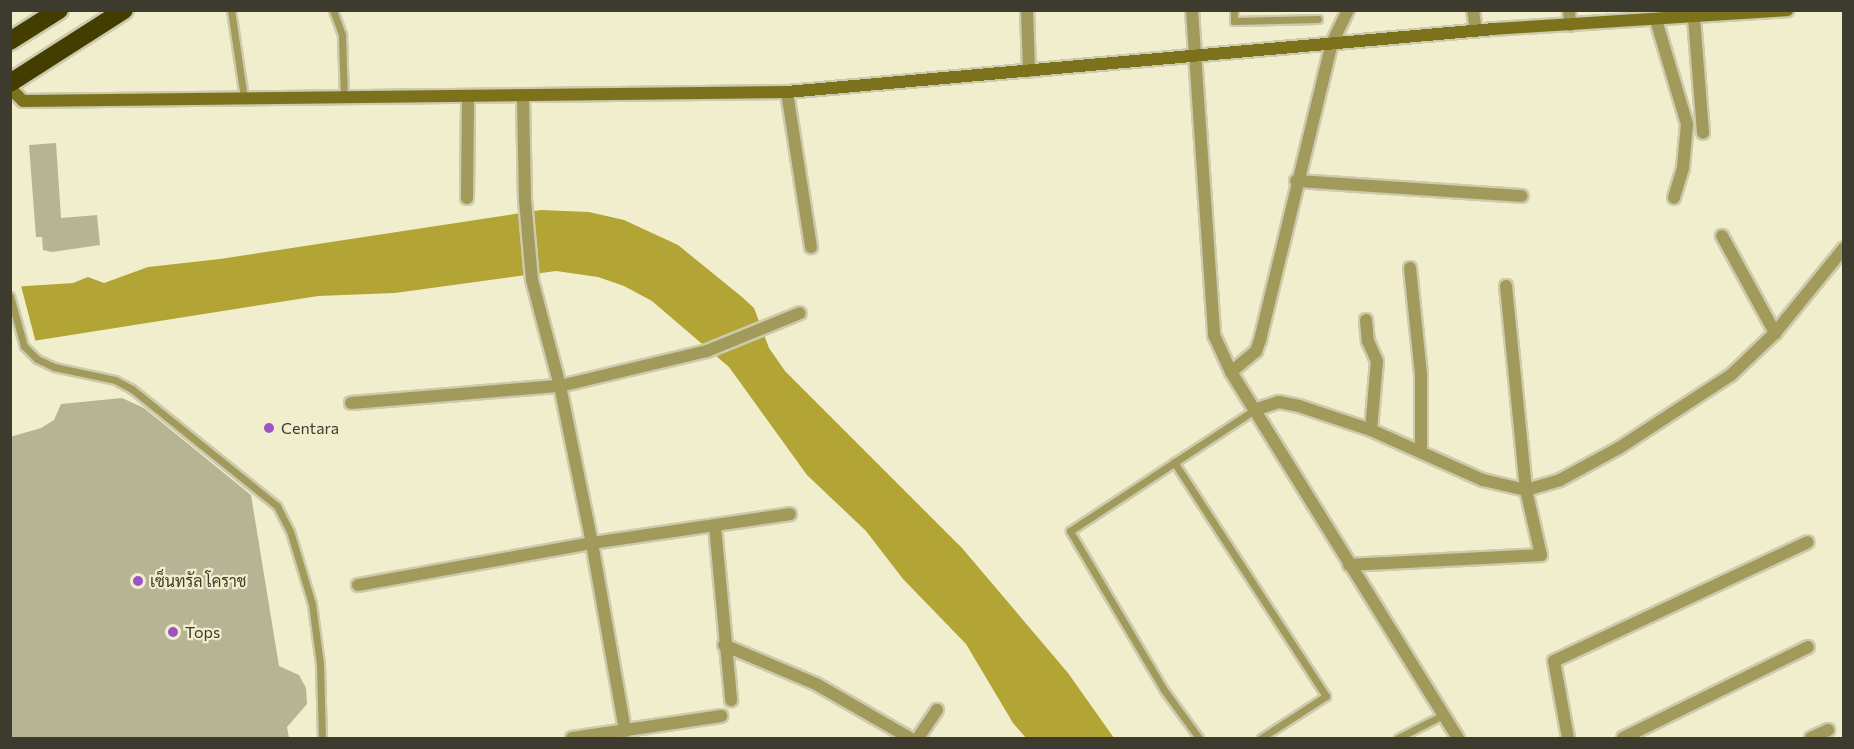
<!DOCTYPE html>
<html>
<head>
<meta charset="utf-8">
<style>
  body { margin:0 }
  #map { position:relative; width:1854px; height:749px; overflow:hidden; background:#f1eecd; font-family:Commissioner,Sarabun,sans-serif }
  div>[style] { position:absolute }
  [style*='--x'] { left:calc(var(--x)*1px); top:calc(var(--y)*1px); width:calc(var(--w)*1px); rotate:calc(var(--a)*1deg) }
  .water>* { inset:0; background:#b2a536 }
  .pier>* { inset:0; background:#f1eecd }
  .building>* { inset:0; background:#b7b495 }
  .roads { filter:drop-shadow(2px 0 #cdcaad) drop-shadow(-2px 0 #cdcaad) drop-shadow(0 2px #cdcaad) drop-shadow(0 -2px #cdcaad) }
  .lane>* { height:7px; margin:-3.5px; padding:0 3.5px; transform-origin:3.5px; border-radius:3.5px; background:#a29a5a }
  .street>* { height:12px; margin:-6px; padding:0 6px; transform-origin:6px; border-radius:6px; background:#a29a5a }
  .secondary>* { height:12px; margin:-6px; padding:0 6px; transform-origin:6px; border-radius:6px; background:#7c721c }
  .highway>* { height:18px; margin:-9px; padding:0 9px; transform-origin:9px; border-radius:9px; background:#443d00 }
  .dots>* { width:16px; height:16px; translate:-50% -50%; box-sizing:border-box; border:3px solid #f1eecd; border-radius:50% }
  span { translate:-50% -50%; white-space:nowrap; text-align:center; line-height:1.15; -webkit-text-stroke:4.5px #f1eecd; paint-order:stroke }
  .poi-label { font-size:16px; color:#3c3b2e }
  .left { translate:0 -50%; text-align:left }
  .frame { position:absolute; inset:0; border:12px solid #3c3b2e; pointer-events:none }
</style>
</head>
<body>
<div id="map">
  <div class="water">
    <i style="clip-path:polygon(541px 210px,589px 212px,624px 220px,678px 245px,742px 297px,754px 308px,769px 348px,785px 371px,962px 548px,1068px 673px,1114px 738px,1026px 738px,1013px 723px,966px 644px,903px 579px,866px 531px,807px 475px,729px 367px,652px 301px,624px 286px,598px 277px,556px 271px,395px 293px,318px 296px,33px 341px,11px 287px,73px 283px,88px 277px,104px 283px,148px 267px,220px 259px)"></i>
  </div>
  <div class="pier">
    <i style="clip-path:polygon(20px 282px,36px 343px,10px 346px,10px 284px)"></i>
  </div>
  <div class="building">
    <i style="clip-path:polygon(56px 143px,61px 218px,97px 215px,100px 245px,52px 252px,43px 250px,42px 237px,36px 237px,29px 145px)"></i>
    <i style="clip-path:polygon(122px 398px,144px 408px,251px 495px,279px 666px,299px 675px,306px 688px,307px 704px,287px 727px,289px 738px,10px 738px,10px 437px,41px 428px,54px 420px,61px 404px)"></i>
  </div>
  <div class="roads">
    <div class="lane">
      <i style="--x:231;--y:10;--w:89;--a:81.6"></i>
      <i style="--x:333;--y:10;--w:27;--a:70"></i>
      <i style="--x:342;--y:35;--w:62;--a:88.2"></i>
      <i style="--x:1234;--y:10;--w:11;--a:90"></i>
      <i style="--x:1234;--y:21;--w:84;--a:-1.4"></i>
      <i style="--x:10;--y:296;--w:52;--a:74.4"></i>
      <i style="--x:24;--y:346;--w:18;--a:45"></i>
      <i style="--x:37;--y:359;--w:19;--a:25"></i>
      <i style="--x:54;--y:367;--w:62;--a:12"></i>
      <i style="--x:115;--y:380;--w:19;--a:28"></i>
      <i style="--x:132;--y:389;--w:186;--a:38.9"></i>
      <i style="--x:277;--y:506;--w:28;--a:63"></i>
      <i style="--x:290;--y:531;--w:76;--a:73.2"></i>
      <i style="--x:312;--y:604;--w:61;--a:82.4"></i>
      <i style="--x:320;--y:664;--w:74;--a:88.5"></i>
      <i style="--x:1174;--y:462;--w:279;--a:57"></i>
      <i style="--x:1326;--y:696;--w:77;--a:147.1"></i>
      <i style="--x:1199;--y:738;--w:59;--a:-126.1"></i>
      <i style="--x:1164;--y:690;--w:185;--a:-120.6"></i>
      <i style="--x:1070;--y:531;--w:220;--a:-33.3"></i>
      <i style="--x:1398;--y:738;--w:51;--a:-27.1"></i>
    </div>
    <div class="street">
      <i style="--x:1027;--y:10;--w:61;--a:88.1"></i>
      <i style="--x:1192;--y:10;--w:326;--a:86.1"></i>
      <i style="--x:1214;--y:335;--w:41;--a:65.3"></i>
      <i style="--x:1231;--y:372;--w:431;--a:58.2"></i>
      <i style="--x:1473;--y:10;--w:21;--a:82"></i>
      <i style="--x:1569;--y:10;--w:15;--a:86"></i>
      <i style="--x:1694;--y:18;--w:115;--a:85.5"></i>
      <i style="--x:1656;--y:20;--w:109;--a:73.4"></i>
      <i style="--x:1687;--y:124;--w:44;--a:95.2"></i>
      <i style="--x:1683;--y:168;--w:31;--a:107"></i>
      <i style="--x:787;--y:92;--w:157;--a:81.2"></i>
      <i style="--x:523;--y:97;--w:103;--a:88.9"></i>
      <i style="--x:525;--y:200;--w:80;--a:85"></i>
      <i style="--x:532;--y:280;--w:110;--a:75.2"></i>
      <i style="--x:560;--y:386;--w:160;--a:78.5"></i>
      <i style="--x:592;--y:543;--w:191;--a:80"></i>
      <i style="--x:1296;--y:181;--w:226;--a:3.8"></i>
      <i style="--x:467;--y:198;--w:101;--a:-89.4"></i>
      <i style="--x:1722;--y:236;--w:111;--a:61.3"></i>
      <i style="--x:1410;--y:268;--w:107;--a:84.1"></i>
      <i style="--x:1421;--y:374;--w:78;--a:90"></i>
      <i style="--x:1366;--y:320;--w:21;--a:85"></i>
      <i style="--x:1368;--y:341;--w:22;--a:66"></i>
      <i style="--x:1377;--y:361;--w:69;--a:95"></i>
      <i style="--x:1231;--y:372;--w:33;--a:-40"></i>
      <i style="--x:1256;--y:351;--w:12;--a:-70"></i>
      <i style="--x:1260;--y:340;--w:306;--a:-76.4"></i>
      <i style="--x:1332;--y:43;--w:37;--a:-64"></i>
      <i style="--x:351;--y:403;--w:210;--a:-4.7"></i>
      <i style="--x:560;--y:386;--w:151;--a:-13.4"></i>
      <i style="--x:707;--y:351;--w:100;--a:-22.2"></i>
      <i style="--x:1254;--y:410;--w:26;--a:-18"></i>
      <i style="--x:1279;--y:402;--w:20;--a:11"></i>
      <i style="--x:1299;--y:406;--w:76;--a:18.4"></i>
      <i style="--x:1371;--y:430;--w:123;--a:24.1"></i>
      <i style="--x:1483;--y:480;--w:44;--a:13.1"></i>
      <i style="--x:1526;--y:490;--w:35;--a:-16"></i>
      <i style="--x:1560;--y:480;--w:67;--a:-28.5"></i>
      <i style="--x:1619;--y:448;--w:134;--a:-33.1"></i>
      <i style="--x:1731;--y:375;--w:61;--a:-43.7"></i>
      <i style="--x:1775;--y:333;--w:109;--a:-50.9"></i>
      <i style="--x:715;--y:526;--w:175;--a:84.7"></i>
      <i style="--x:1349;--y:565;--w:192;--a:-3"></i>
      <i style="--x:1541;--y:555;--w:67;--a:-103"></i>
      <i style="--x:1526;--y:490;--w:205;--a:-95.6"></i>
      <i style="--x:358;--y:585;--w:238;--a:-10.2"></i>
      <i style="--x:592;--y:543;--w:200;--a:-8.3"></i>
      <i style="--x:724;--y:645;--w:100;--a:23"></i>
      <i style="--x:816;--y:684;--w:108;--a:29.9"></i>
      <i style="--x:572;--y:738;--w:151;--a:-8.4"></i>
      <i style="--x:918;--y:738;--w:34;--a:-56"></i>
      <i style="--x:1568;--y:738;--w:78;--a:-100.3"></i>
      <i style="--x:1554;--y:661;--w:280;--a:-25.1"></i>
      <i style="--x:1623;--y:738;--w:206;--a:-26.2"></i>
      <i style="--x:1811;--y:738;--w:19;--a:-25"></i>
    </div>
    <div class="secondary">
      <i style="--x:10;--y:88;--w:18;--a:45"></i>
      <i style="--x:23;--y:101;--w:764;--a:-0.67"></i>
      <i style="--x:787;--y:92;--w:710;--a:-5.09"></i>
      <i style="--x:1494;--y:29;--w:294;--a:-3.7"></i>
    </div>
    <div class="highway">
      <i style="--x:10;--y:41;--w:58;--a:-32.3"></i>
      <i style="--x:10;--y:83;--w:135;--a:-32.6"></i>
    </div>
  </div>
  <div class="dots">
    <i style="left:269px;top:428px;background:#9e53c5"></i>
    <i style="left:138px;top:581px;background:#9e53c5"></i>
    <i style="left:173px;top:632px;background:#9e53c5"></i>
  </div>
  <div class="poi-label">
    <span class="left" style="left:281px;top:428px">Centara</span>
    <span class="left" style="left:150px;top:581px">เซ็นทรัล โคราช</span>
    <span class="left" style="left:185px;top:632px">Tops</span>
  </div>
  <div class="frame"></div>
</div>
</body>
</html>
